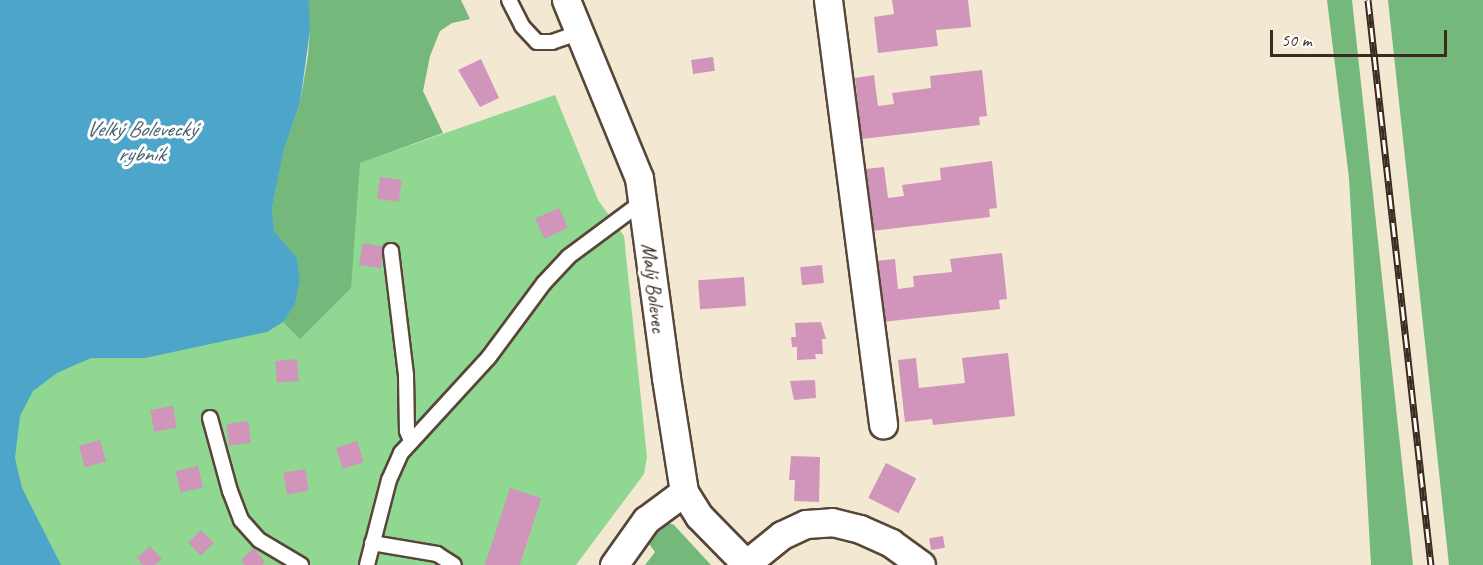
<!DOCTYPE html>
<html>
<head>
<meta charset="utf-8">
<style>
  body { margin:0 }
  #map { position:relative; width:1483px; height:565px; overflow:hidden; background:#f3e8d1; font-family:Caveat,sans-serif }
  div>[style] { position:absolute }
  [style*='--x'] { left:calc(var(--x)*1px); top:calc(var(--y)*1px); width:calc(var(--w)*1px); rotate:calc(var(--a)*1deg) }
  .green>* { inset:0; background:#90d791 }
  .forest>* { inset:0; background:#74b87b }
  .water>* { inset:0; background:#4da5ca }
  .building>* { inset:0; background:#d194bb; transform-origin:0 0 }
  .roads { filter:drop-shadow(2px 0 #574639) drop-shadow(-2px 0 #574639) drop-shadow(0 2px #574639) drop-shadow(0 -2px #574639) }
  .lane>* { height:14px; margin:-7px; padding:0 7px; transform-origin:7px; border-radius:7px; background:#fff }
  .street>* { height:27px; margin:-13.5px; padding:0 13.5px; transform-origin:13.5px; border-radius:13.5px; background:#fff }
  .rail>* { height:7px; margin-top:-3.5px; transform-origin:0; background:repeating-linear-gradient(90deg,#fff 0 14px,#3b2a1e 0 28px); box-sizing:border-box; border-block:2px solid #3b2a1e }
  span { translate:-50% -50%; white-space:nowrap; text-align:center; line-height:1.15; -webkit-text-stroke:6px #fff; paint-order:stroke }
  .street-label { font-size:21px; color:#3b2a1e }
  .water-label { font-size:22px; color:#43616b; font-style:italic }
  .scale { position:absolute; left:1270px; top:30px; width:177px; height:27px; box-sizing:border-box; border:3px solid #3b2a1e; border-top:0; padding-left:8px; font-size:18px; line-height:21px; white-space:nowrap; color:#3b2a1e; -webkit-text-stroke:4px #fff; paint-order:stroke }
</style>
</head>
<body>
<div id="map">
  <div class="green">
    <i style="clip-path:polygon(308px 0,284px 149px,359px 163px,555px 95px,598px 200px,624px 236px,647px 457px,644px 474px,576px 565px,0 565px,0 331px)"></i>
  </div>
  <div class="forest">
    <i style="clip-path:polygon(308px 0,461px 0,470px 19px,452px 23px,440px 31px,430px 56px,423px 91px,443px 133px,360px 163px,351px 288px,300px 339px,283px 322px,295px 305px,300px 282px,297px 258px,274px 231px,272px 207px,284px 148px,300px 103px,308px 55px,310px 31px)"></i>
    <i style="clip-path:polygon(1327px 0,1352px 0,1413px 565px,1371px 565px,1349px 178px)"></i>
    <i style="clip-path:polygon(1388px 0,1483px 0,1483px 565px,1449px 565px)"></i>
    <i style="clip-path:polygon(666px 522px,674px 525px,711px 565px,645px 565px,655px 552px,644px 537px)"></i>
  </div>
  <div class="water">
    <i style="clip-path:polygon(0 0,308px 0,309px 2px,310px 31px,300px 103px,284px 149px,272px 207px,274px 231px,297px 258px,300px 281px,295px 305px,283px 322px,267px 332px,145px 358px,91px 358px,57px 373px,33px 391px,20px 416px,15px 458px,22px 488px,61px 565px,0 565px)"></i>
  </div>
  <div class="building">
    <i style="clip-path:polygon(892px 0,968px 0,971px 27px,936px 30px,938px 46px,878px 53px,874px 17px,894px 14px)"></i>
    <i style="left:713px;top:57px;width:14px;height:22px;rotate:82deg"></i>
    <i style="clip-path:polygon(481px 59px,499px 98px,480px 107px,458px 70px)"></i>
    <i style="clip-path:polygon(982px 70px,987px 116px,979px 117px,980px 125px,862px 139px,855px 78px,874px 75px,878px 106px,894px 104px,892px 93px,931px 88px,930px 76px)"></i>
    <i style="clip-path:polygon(992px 161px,997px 208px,989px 209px,990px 217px,872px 231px,865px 169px,884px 167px,888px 198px,904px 196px,902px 185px,941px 180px,940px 168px)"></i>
    <i style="left:380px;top:177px;width:22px;height:22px;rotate:8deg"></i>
    <i style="left:559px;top:208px;width:22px;height:26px;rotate:66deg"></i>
    <i style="left:363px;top:243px;width:22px;height:22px;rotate:10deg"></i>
    <i style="clip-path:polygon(1002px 253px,1007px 299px,999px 300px,1000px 309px,882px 322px,875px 261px,895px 259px,898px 289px,914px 287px,913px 276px,952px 272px,950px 259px)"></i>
    <i style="left:822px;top:265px;width:18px;height:22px;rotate:84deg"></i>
    <i style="left:744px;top:277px;width:29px;height:46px;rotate:86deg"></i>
    <i style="clip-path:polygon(821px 322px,826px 339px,822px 339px,823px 354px,815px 354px,816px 359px,797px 360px,797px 347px,792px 347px,791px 337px,796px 337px,795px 323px)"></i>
    <i style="clip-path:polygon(1008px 353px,1015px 416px,933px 425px,932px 419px,905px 422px,898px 360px,916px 358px,919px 388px,965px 383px,962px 358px)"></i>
    <i style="left:297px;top:359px;width:22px;height:22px;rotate:85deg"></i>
    <i style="clip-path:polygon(815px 380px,816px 398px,794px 400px,790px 381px)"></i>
    <i style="left:173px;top:406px;width:22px;height:23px;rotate:80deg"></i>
    <i style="left:248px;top:421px;width:22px;height:22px;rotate:82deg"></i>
    <i style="left:100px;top:440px;width:22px;height:22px;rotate:74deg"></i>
    <i style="left:357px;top:441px;width:22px;height:22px;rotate:72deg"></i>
    <i style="clip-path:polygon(791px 456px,820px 457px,819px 502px,794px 501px,795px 480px,789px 480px)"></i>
    <i style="left:886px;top:463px;width:34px;height:39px;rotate:27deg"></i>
    <i style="left:198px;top:466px;width:22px;height:23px;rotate:77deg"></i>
    <i style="left:305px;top:469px;width:22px;height:22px;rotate:80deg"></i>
    <i style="left:510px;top:488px;width:33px;height:81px;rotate:18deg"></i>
    <i style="left:201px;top:530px;width:18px;height:18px;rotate:45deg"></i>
    <i style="left:943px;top:536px;width:12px;height:14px;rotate:81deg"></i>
    <i style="clip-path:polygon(150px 546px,162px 559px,155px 565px,143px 565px,137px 558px)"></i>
    <i style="clip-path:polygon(254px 548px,265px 562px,262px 565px,245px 565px,241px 560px)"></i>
  </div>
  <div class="roads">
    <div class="lane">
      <i style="--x:509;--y:0;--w:29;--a:63"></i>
      <i style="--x:522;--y:26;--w:22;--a:47"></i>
      <i style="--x:537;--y:42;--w:15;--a:0"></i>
      <i style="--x:552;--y:42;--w:31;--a:-19"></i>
      <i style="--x:391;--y:251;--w:125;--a:83.1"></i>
      <i style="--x:406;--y:375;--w:56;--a:89"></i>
      <i style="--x:407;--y:431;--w:11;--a:68"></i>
      <i style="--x:210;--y:418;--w:76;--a:74.7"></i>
      <i style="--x:230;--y:491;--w:31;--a:69"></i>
      <i style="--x:241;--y:520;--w:27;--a:48"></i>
      <i style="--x:259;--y:540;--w:49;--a:30.8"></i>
      <i style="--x:372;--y:543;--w:66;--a:9.6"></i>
      <i style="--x:437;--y:554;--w:20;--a:33"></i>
      <i style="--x:367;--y:565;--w:88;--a:-75.5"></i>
      <i style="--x:389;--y:480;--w:30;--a:-66"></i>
      <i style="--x:401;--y:453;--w:130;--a:-47.5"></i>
      <i style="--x:489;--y:357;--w:92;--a:-53.4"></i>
      <i style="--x:544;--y:283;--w:35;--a:-47"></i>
      <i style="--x:568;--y:257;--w:92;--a:-36.6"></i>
    </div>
    <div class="street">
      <i style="--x:566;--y:0;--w:192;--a:67.7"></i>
      <i style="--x:639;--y:178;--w:202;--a:82.3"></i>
      <i style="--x:666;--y:378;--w:115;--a:81"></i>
      <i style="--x:684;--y:492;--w:28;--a:58"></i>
      <i style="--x:699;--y:516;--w:69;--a:45.6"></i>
      <i style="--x:828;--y:0;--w:428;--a:82.6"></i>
      <i style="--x:746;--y:564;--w:46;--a:-38.9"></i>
      <i style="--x:782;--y:535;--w:26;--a:-25"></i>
      <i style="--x:806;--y:524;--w:26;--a:-4"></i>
      <i style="--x:832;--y:522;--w:29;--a:14"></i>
      <i style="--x:860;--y:529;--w:34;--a:24"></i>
      <i style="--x:891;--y:543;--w:37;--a:36"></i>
      <i style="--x:614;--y:565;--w:55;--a:-54.6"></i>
      <i style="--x:646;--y:520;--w:47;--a:-36.4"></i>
    </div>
  </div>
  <div class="rail">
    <i style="--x:1368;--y:0;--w:569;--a:83.64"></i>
  </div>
  <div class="street-label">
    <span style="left:654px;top:288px;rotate:83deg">Malý Bolevec</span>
  </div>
  <div class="water-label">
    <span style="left:141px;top:142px">Velký Bolevecký<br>rybník</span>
  </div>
  <div class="scale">50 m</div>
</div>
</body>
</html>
